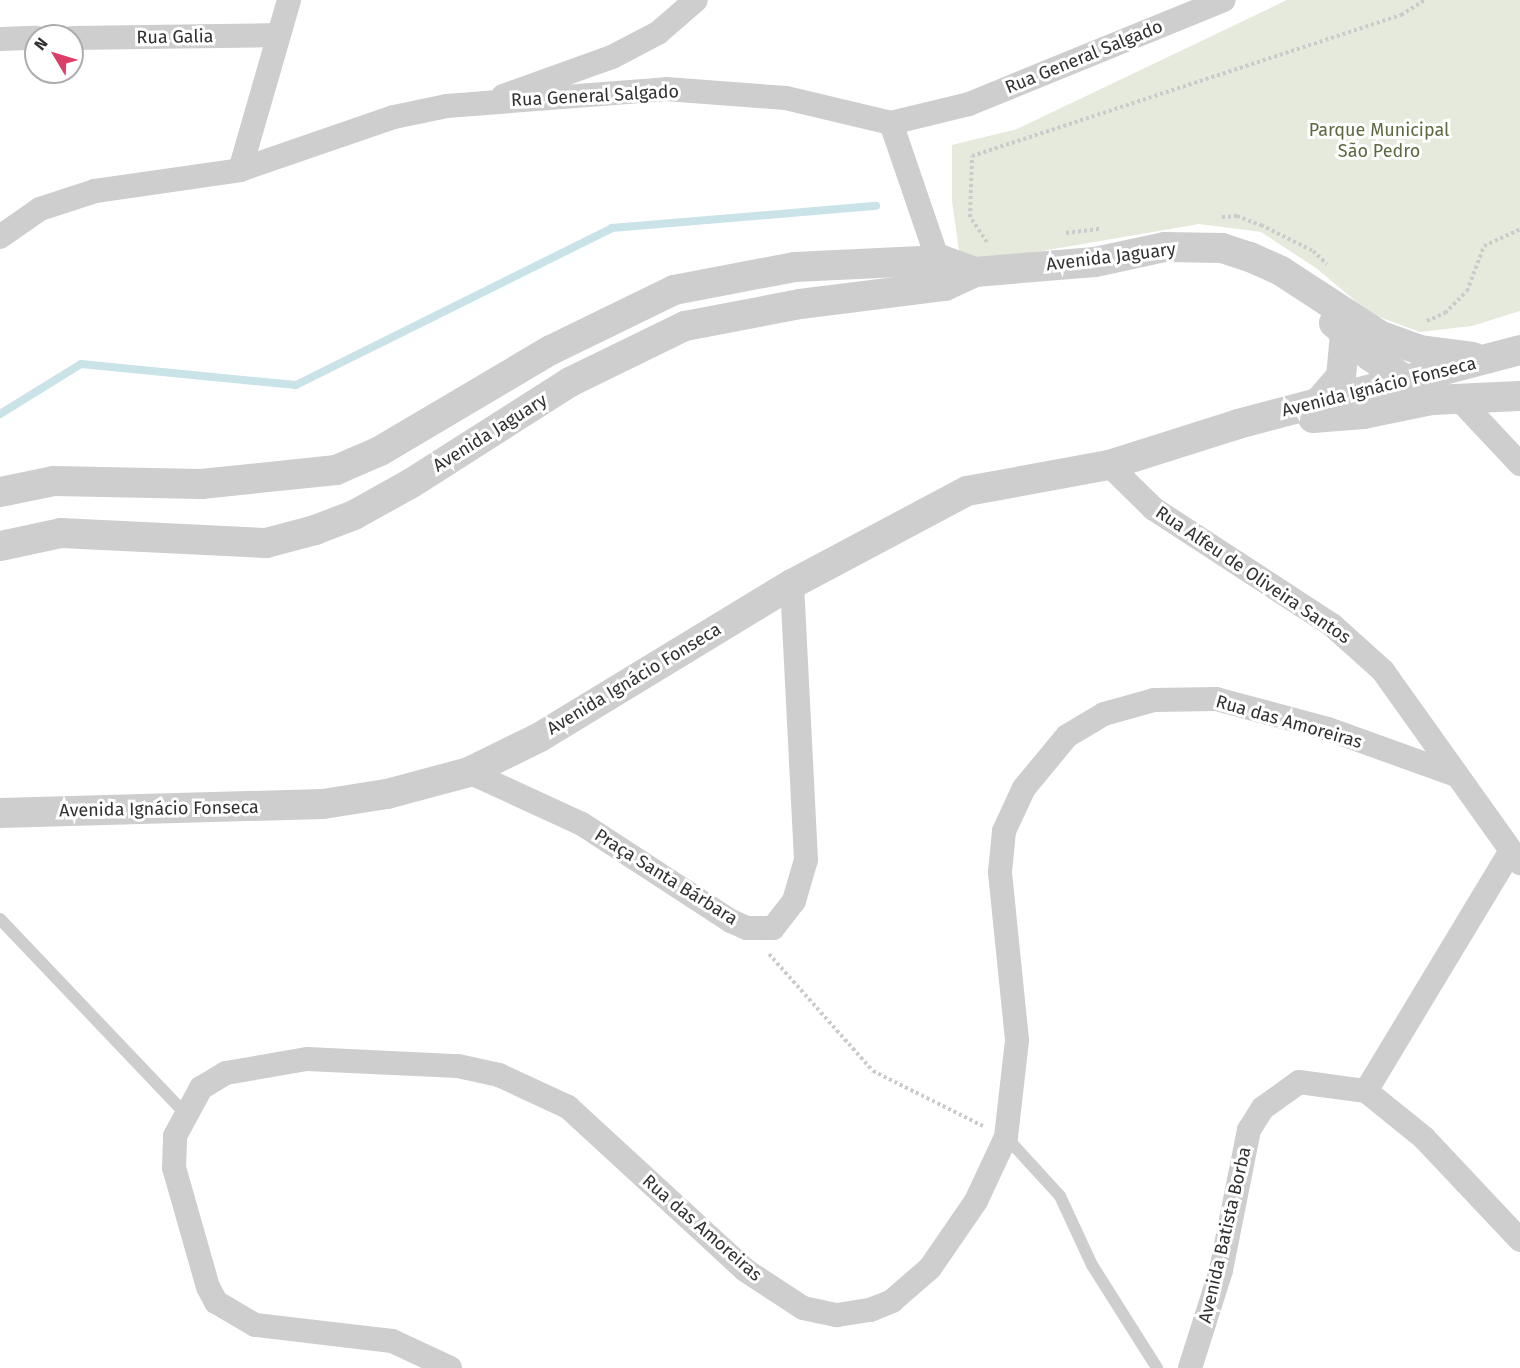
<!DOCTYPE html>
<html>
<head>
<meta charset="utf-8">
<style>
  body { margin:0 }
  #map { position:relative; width:1520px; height:1368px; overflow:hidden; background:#fff; font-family:"Fira Sans",sans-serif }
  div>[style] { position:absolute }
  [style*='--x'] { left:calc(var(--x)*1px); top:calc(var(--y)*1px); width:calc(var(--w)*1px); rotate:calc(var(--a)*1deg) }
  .green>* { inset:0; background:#e6eadd }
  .stream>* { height:8px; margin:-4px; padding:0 4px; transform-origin:4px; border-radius:4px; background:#cae3e9 }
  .path>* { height:4px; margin-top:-2px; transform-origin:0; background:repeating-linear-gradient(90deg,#cbcbcb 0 3px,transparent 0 6px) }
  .service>* { height:12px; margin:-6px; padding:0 6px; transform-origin:6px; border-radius:6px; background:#cecece }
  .minor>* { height:24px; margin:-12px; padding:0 12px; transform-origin:12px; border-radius:12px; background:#cecece }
  .tertiary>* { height:30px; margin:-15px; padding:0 15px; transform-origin:15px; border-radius:15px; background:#cecece }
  span { translate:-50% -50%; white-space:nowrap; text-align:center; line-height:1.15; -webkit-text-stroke:6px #fff; paint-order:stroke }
  .street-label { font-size:18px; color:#313131 }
  .park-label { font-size:18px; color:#5c6a40 }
  .north { position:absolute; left:24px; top:24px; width:60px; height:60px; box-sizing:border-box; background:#fff; border:2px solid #adadad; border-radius:50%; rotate:308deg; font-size:16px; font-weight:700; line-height:24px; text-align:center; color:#313131 }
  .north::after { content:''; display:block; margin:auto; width:21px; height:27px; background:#dc3e67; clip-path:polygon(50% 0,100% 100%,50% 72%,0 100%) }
</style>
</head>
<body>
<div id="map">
  <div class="green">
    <i style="clip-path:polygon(1287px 0,1520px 0,1520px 311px,1472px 326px,1420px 332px,1371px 314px,1316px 268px,1261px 232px,1199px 224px,961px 265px,952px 201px,952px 145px,1017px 129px)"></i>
  </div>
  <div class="stream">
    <i style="--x:0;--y:414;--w:95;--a:-31.7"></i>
    <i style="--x:81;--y:364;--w:216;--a:5.6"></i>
    <i style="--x:296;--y:385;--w:353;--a:-26.4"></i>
    <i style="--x:612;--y:228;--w:265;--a:-4.8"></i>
  </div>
  <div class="path">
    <i style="--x:1222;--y:217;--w:15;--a:-4"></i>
    <i style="--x:1237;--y:216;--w:26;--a:21"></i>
    <i style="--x:1261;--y:225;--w:58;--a:26.6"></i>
    <i style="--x:1313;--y:251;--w:19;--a:43"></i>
    <i style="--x:1066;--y:233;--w:35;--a:-7"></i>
    <i style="--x:987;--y:242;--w:30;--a:-124"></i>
    <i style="--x:970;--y:217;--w:61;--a:-88.1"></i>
    <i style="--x:972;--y:156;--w:452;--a:-18.2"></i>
    <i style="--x:1401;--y:15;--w:28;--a:-32"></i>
    <i style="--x:1427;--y:321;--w:20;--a:-24"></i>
    <i style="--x:1445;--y:313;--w:31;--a:-45"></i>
    <i style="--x:1467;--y:291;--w:48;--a:-69.3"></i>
    <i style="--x:1484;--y:246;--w:40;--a:-25"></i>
    <i style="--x:769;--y:954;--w:157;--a:48.4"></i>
    <i style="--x:873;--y:1071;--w:123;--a:26.6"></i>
  </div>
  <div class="service">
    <i style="--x:0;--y:919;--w:268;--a:46.4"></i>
    <i style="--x:1006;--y:1137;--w:80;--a:47.5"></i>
    <i style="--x:1060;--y:1196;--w:76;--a:65.1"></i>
    <i style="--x:1092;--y:1265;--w:122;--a:57.7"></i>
  </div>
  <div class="minor">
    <i style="--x:72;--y:38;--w:206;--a:-0.8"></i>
    <i style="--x:0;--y:39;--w:36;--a:-2"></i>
    <i style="--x:503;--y:96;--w:116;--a:-19.7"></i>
    <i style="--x:612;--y:57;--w:52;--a:-27.6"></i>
    <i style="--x:658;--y:33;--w:50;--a:-41"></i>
    <i style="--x:891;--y:123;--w:164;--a:71.1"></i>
    <i style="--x:240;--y:170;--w:177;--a:-73.9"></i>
    <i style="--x:0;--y:237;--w:49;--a:-35"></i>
    <i style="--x:40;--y:209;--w:58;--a:-18.1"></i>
    <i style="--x:95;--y:191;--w:147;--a:-8.2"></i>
    <i style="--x:240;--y:170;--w:163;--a:-19"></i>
    <i style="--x:394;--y:117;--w:54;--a:-11.7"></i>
    <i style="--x:447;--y:106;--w:220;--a:-4.4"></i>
    <i style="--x:666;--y:89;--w:120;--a:4.3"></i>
    <i style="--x:786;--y:98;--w:108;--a:13.4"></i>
    <i style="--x:891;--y:123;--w:80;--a:-13.7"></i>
    <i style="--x:969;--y:104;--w:275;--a:-22.2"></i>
    <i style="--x:1458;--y:398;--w:91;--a:46.8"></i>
    <i style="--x:1109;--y:465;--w:63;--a:44.4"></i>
    <i style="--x:1154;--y:509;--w:212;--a:33.1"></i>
    <i style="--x:1332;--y:625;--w:69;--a:42"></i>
    <i style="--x:1383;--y:671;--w:236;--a:54.5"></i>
    <i style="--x:469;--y:772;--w:124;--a:24.7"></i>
    <i style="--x:582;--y:824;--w:178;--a:33.1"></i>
    <i style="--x:731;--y:921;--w:17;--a:24"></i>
    <i style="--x:747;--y:928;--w:26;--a:0"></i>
    <i style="--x:773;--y:928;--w:34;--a:-52"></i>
    <i style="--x:794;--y:901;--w:43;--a:-73.7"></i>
    <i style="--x:806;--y:860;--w:276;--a:-92.9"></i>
    <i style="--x:1366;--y:1091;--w:280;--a:-58.9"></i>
    <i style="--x:450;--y:1368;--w:64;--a:-155"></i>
    <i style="--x:392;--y:1341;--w:138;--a:-173.3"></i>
    <i style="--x:255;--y:1325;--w:45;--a:-149.5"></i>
    <i style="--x:216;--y:1302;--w:17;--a:-118"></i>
    <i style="--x:208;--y:1287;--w:124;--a:-105.9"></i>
    <i style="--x:174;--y:1168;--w:32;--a:-88"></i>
    <i style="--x:175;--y:1136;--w:55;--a:-61.6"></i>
    <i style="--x:201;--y:1088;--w:29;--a:-31"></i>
    <i style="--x:226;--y:1073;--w:82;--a:-9.8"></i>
    <i style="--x:307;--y:1059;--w:151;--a:2.7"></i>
    <i style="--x:458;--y:1066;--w:42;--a:12.4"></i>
    <i style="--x:499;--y:1075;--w:76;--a:24.9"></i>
    <i style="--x:568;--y:1107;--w:241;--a:42.6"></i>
    <i style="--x:745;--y:1270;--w:69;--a:33.2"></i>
    <i style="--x:803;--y:1308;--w:35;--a:12"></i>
    <i style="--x:837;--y:1315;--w:33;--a:-9"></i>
    <i style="--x:870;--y:1310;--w:24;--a:-22"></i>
    <i style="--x:892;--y:1301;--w:50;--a:-41"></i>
    <i style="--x:930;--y:1268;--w:81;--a:-55.5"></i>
    <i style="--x:976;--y:1201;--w:71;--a:-64.9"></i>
    <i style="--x:1006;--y:1137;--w:98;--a:-83.5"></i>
    <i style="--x:1017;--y:1040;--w:169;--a:-95.8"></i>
    <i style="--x:1000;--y:872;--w:41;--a:-84.4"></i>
    <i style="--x:1004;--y:831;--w:47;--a:-65.1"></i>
    <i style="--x:1024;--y:788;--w:67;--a:-50.4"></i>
    <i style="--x:1067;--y:736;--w:43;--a:-30.7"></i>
    <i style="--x:1104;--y:714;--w:52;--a:-15.6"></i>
    <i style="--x:1154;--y:700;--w:62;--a:-0.9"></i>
    <i style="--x:1216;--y:699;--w:116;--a:15"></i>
    <i style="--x:1328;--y:729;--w:133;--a:19.8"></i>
    <i style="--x:1190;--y:1368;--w:103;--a:-72.4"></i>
    <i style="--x:1221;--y:1270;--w:143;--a:-78.7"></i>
    <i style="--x:1249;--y:1130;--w:26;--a:-58"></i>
    <i style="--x:1263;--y:1108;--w:44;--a:-35.8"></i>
    <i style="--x:1299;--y:1082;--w:68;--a:7.7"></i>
    <i style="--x:1366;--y:1091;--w:75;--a:39"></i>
    <i style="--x:1424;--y:1138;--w:140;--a:46.7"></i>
  </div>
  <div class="tertiary">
    <i style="--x:1334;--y:323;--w:49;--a:42.5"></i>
    <i style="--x:1370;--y:356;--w:55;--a:34"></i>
    <i style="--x:1318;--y:403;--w:35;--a:-49"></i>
    <i style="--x:1341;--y:377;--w:43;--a:-84.7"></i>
    <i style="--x:1313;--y:418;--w:50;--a:-4.6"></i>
    <i style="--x:1363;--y:414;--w:70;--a:-11.5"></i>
    <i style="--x:1432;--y:400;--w:88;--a:-2.6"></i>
    <i style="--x:0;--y:492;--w:55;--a:-11.5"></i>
    <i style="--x:54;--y:481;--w:147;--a:1.2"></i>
    <i style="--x:201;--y:484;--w:136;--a:-5.9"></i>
    <i style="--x:336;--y:470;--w:48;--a:-23.4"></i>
    <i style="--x:380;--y:451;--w:199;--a:-30.6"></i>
    <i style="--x:551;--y:350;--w:137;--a:-26"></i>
    <i style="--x:674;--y:290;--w:123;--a:-10.8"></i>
    <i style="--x:795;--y:267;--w:147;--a:-2.7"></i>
    <i style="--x:942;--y:260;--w:35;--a:20"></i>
    <i style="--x:0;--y:546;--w:62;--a:-12"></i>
    <i style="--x:61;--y:533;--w:205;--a:2.8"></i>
    <i style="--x:266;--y:543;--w:51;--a:-14.9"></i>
    <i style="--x:315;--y:530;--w:42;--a:-21"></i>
    <i style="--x:354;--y:515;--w:64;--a:-29"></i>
    <i style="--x:410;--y:484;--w:190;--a:-32.5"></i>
    <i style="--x:570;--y:382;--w:128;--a:-26"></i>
    <i style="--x:685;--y:326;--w:117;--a:-10.8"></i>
    <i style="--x:800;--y:304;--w:146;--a:-7.1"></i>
    <i style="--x:945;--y:286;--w:33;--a:-25"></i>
    <i style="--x:975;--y:272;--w:120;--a:-4.8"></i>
    <i style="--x:1095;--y:262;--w:72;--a:-12.1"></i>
    <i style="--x:1165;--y:247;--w:57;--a:1"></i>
    <i style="--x:1222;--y:248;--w:29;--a:18"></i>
    <i style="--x:1250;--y:257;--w:34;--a:24"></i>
    <i style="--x:1281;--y:271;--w:117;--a:33.1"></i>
    <i style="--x:1379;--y:335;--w:44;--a:20.1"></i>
    <i style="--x:1420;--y:350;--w:53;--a:7.5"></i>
    <i style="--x:0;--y:813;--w:323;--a:-1.6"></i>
    <i style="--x:323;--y:804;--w:65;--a:-8.9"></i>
    <i style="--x:387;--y:794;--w:85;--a:-15"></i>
    <i style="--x:469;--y:772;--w:79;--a:-26.2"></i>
    <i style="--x:540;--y:737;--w:295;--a:-31.3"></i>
    <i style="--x:792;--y:584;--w:198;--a:-28"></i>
    <i style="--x:967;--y:491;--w:144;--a:-10.4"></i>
    <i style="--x:1109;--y:465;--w:135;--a:-17.6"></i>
    <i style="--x:1238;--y:424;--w:292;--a:-14.7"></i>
  </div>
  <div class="street-label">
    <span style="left:175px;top:37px;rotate:-1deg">Rua Galia</span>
    <span style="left:1084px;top:57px;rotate:-22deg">Rua General Salgado</span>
    <span style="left:595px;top:96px;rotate:-3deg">Rua General Salgado</span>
    <span style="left:1111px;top:257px;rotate:-7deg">Avenida Jaguary</span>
    <span style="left:1379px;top:387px;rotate:-14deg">Avenida Ignácio Fonseca</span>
    <span style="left:490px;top:433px;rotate:-32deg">Avenida Jaguary</span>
    <span style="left:1253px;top:575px;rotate:34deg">Rua Alfeu de Oliveira Santos</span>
    <span style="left:634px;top:679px;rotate:-31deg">Avenida Ignácio Fonseca</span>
    <span style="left:1289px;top:722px;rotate:16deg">Rua das Amoreiras</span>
    <span style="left:159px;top:809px;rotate:-1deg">Avenida Ignácio Fonseca</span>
    <span style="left:666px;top:877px;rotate:32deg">Praça Santa Bárbara</span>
    <span style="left:702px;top:1228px;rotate:41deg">Rua das Amoreiras</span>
    <span style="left:1225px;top:1235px;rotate:-77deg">Avenida Batista Borba</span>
  </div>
  <div class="park-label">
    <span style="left:1379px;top:141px">Parque Municipal<br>São Pedro</span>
  </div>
  <div class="north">N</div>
</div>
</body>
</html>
